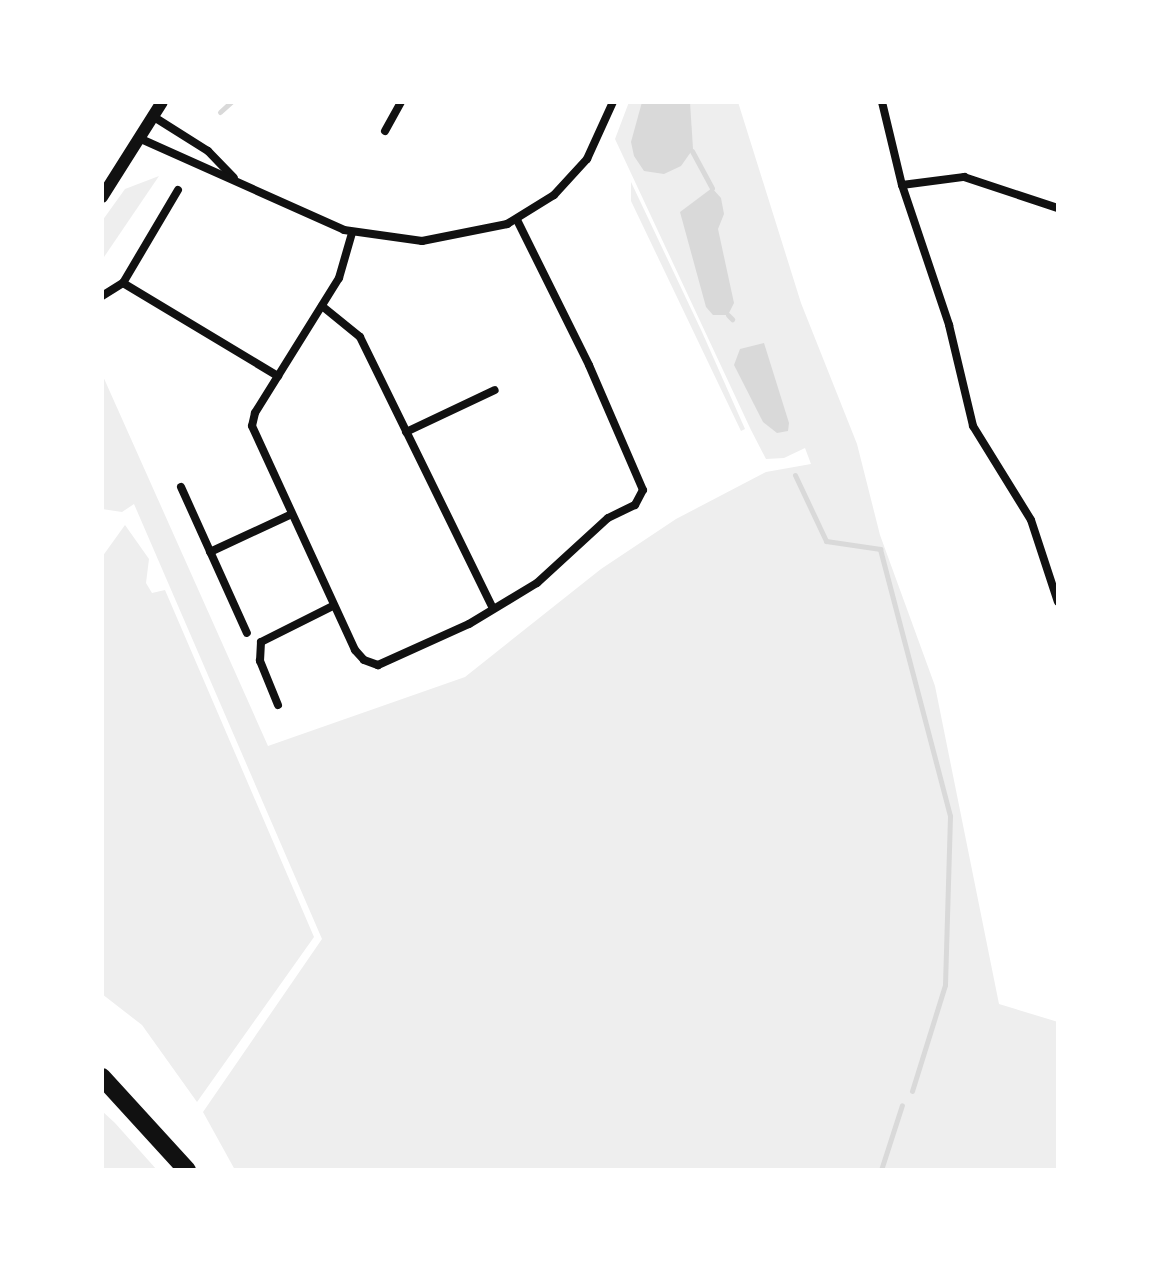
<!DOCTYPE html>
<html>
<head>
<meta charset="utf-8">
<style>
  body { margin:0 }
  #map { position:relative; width:1160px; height:1272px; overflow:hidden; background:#fff; font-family:"PT Sans",sans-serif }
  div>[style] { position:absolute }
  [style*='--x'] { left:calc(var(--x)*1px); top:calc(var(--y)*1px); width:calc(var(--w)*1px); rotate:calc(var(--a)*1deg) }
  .green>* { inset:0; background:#eee }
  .water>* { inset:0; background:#d9d9d9 }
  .stream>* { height:5px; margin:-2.5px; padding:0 2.5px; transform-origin:2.5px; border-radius:2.5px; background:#d9d9d9 }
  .minor>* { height:8px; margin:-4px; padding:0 4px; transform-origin:4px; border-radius:4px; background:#111 }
  .tertiary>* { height:12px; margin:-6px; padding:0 6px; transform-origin:6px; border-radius:6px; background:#111 }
  .motorway>* { height:18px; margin:-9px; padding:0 9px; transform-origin:9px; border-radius:9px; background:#111 }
  span { translate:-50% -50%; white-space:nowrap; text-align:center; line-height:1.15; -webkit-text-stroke:8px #fff; paint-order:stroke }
  .frame { position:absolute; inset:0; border:104px solid #fff; pointer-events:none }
</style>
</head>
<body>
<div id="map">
  <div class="green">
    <i style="clip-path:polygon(629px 102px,738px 102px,801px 303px,857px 444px,880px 535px,935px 686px,999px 1004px,1058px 1022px,1058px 1170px,235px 1170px,203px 1112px,322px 939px,134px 504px,122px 512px,102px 509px,102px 374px,268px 746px,465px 677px,601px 569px,676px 519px,766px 472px,811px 464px,805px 448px,784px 458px,766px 459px,751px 430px,615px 139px)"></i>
    <i style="clip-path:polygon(159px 176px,102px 260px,102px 221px,125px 189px)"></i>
    <i style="clip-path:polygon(631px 182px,702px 332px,745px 429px,741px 431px,631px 201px)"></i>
    <i style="clip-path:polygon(125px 525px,149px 559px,146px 583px,152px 593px,165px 590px,314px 937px,197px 1102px,142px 1025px,102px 994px,102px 557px)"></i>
    <i style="clip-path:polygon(102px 1111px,115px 1123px,157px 1170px,102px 1170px)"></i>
  </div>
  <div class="water">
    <i style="clip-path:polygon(642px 102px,690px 102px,693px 149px,681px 166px,664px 174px,644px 171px,634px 156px,631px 142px)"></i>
    <i style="clip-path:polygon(712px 188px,721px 198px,724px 214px,718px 229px,734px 303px,728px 315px,713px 315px,706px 307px,680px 212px)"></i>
    <i style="clip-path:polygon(764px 343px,789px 423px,788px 431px,777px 433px,763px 422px,734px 365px,740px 349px)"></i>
  </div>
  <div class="stream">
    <i style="--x:220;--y:112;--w:15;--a:-42"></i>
    <i style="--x:692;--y:151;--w:42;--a:61.6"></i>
    <i style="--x:728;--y:315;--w:6;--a:45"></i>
    <i style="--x:795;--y:475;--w:73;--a:64.8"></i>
    <i style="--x:826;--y:541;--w:55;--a:8.4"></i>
    <i style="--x:880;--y:549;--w:276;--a:75.3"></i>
    <i style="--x:950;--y:816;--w:169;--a:91.7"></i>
    <i style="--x:945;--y:985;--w:111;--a:107.3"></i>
    <i style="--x:881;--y:1170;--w:68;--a:-72.1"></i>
  </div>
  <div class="minor">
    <i style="--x:882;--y:102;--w:85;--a:76.5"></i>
    <i style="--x:902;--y:185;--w:148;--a:71.4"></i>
    <i style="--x:949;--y:325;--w:104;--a:76.6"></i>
    <i style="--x:973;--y:426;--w:110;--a:58.3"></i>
    <i style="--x:1031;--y:520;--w:86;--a:71.8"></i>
    <i style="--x:154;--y:117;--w:64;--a:32.2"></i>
    <i style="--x:208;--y:151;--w:37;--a:46"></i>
    <i style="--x:385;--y:131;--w:33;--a:-61"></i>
    <i style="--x:141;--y:139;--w:222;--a:24.1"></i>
    <i style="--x:344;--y:230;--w:79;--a:8"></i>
    <i style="--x:422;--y:241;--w:87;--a:-11.3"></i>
    <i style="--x:507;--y:224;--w:55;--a:-31.7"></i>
    <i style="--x:554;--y:195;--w:49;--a:-47.5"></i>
    <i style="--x:587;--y:159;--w:63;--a:-65.5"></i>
    <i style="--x:902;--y:185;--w:63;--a:-7.4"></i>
    <i style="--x:964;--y:177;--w:99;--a:18.3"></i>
    <i style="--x:352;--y:233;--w:47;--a:106.1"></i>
    <i style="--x:339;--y:278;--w:159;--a:121.9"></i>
    <i style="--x:255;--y:413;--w:13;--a:103"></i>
    <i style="--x:252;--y:426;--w:247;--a:65.3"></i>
    <i style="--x:355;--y:650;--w:13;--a:48"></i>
    <i style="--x:364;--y:660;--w:15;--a:20"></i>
    <i style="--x:378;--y:665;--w:100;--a:-24.3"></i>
    <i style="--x:469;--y:624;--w:79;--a:-31.1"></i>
    <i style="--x:537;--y:583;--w:96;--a:-42.5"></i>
    <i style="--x:608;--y:518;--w:30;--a:-26"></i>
    <i style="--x:635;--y:505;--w:17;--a:-62"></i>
    <i style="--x:643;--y:490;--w:136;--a:-113.4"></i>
    <i style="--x:589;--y:365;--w:162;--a:-116.4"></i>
    <i style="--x:123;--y:283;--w:181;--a:31"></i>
    <i style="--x:102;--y:296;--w:25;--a:-32"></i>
    <i style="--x:123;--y:283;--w:108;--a:-59.4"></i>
    <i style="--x:322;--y:306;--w:49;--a:39.2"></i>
    <i style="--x:360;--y:337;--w:302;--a:63.9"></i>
    <i style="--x:406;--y:432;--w:98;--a:-25.3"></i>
    <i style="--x:181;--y:487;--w:160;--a:65.7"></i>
    <i style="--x:210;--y:552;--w:90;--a:-24.9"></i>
    <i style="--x:278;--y:705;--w:48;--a:-112.2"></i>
    <i style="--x:260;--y:661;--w:19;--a:-87"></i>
    <i style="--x:261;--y:642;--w:80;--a:-26.6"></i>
  </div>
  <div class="tertiary">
    <i style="--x:102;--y:197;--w:112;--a:-57.7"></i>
  </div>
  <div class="motorway">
    <i style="--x:102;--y:1077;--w:126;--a:47.6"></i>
  </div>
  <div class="frame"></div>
</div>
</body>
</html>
